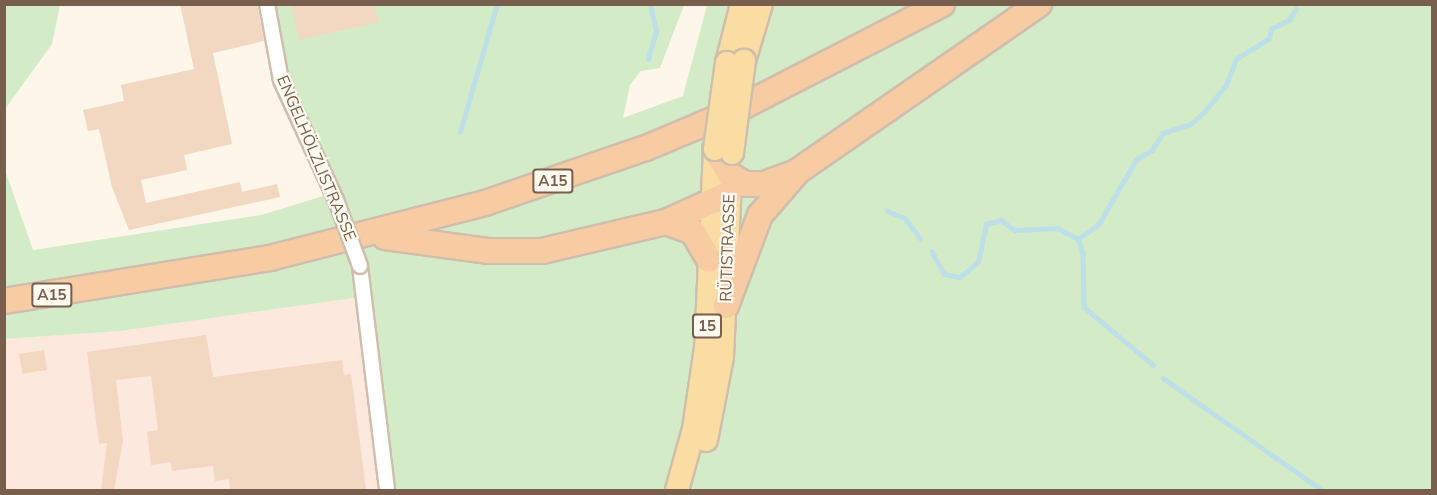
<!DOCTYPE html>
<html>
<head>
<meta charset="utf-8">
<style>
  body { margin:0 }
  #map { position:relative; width:1437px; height:495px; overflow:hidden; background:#fdf6e9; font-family:Mulish,sans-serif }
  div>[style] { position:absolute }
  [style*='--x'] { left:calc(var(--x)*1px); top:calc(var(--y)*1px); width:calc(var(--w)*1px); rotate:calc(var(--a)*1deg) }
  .commercial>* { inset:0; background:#fce8dd }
  .green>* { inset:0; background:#d4ebc7 }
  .stream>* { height:4.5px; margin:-2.25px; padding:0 2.25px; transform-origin:2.25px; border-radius:2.25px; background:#bddfe7 }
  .building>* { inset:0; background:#f2d7c1; transform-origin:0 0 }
  .roads { filter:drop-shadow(2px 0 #cfbeae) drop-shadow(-2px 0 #cfbeae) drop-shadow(0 2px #cfbeae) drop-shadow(0 -2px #cfbeae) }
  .minor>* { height:14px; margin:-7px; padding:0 7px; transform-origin:7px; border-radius:7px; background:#fff }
  .primary>* { height:22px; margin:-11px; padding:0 11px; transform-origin:11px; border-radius:11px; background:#fadda3 }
  .trunk>* { height:24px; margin:-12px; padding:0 12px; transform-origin:12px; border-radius:12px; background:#f8cca2 }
  .bridges { filter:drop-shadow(2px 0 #cfbeae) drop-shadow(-2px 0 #cfbeae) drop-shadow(0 2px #cfbeae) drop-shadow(0 -2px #cfbeae) }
  .minor-bridge>* { height:14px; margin:-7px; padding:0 7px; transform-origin:7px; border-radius:7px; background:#fff }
  .primary-bridge>* { height:22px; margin:-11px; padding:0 11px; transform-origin:11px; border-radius:11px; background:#fadda3 }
  span { translate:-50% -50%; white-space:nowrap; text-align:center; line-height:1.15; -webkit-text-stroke:4.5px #fffaf0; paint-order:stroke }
  .shield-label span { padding:2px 4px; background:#fffaf0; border:2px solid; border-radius:4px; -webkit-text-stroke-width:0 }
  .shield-label { font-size:15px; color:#785e4c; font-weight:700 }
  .street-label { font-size:16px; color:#785e4c }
  .frame { position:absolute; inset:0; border:6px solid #785e4c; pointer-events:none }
</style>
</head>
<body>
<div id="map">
  <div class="commercial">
    <i style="clip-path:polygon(368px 296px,387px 490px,5px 490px,5px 339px,120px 331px)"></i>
  </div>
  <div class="green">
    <i style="clip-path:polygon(5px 4px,60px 5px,52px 44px,5px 109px)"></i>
    <i style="clip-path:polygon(267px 5px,684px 5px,660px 68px,641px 71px,630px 85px,623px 118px,683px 96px,707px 5px,1432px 5px,1432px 490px,387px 490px,368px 296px,120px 331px,5px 339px,4px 167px,33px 250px,261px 215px,333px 193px,281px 80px)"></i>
  </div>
  <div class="stream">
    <i style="--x:648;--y:59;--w:29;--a:-74"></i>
    <i style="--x:656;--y:31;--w:28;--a:-103"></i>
    <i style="--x:460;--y:132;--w:133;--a:-73.9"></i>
    <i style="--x:887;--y:211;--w:19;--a:21"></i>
    <i style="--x:905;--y:218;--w:25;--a:53"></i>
    <i style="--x:1078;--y:239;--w:24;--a:-35"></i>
    <i style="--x:1098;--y:225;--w:75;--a:-59.7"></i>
    <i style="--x:1136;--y:160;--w:19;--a:-32"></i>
    <i style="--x:1152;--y:150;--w:20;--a:-57"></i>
    <i style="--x:1163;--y:133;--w:29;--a:-18"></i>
    <i style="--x:1191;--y:124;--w:19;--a:-43"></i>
    <i style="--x:1205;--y:111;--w:33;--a:-51"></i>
    <i style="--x:1226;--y:85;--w:28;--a:-69"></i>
    <i style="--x:1236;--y:59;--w:39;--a:-32"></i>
    <i style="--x:1269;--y:38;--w:9;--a:-77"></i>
    <i style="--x:1271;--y:29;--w:20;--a:-27"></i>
    <i style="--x:1289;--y:20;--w:13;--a:-58"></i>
    <i style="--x:932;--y:251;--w:26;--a:62"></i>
    <i style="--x:944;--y:274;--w:16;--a:11"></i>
    <i style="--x:960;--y:277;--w:23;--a:-40"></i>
    <i style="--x:978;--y:262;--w:39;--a:-78"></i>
    <i style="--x:986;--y:224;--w:16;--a:-15"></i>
    <i style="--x:1001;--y:220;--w:17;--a:36"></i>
    <i style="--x:1015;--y:230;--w:43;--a:-2.7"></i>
    <i style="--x:1058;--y:228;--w:23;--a:29"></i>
    <i style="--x:1078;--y:239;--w:15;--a:70"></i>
    <i style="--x:1083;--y:253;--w:54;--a:88.9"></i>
    <i style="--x:1084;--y:307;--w:90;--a:40"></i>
    <i style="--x:1163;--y:378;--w:194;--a:35.2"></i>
  </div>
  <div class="building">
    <i style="clip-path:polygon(180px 4px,257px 4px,264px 41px,213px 53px,232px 144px,184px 155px,187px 170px,141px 180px,146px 203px,240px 182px,242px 192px,277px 184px,280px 197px,129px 230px,112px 187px,99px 129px,88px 131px,83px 110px,124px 101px,121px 85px,194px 69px)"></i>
    <i style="clip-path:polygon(291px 4px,374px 4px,378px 22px,299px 40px)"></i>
    <i style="clip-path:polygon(206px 335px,213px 377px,342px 360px,344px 375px,351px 374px,366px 490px,230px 490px,229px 479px,215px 481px,213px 466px,172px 471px,171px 462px,151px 465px,147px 432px,158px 430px,151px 376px,116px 380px,123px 441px,114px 490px,101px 490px,107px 443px,99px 444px,87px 352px)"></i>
    <i style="left:44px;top:350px;width:20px;height:25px;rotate:81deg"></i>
  </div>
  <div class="roads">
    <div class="minor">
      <i style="--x:267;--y:4;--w:77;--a:79.6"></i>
      <i style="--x:281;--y:80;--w:132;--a:65.4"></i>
      <i style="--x:360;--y:266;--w:226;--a:83.1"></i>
    </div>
    <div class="primary">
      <i style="--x:744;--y:61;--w:59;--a:-73.4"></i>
      <i style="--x:727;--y:63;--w:61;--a:-75.7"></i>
      <i style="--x:706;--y:440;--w:85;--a:-79.1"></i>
      <i style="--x:722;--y:357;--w:179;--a:-87.4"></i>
      <i style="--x:677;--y:490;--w:63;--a:-74.4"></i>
      <i style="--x:694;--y:429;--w:82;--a:-81.6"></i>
      <i style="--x:706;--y:348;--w:199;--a:-87.4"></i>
    </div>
    <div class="trunk">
      <i style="--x:715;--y:149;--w:30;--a:60"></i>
      <i style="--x:730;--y:175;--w:17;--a:31"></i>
      <i style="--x:745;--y:184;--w:19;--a:0"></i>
      <i style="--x:764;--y:184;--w:30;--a:-20"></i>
      <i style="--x:666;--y:222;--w:29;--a:20"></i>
      <i style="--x:693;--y:232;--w:32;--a:60"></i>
      <i style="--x:385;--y:237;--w:105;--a:7.7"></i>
      <i style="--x:489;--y:251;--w:53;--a:0"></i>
      <i style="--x:542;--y:251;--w:127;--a:-13.2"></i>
      <i style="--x:666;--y:222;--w:68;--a:-24.3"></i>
      <i style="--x:4;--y:301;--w:269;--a:-9.2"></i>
      <i style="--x:270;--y:258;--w:222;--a:-14.3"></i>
      <i style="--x:485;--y:203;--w:170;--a:-18.9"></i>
      <i style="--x:646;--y:148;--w:95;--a:-22.8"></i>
      <i style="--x:734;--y:111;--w:234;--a:-27.2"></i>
      <i style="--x:726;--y:306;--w:97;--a:-69.5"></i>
      <i style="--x:760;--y:215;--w:58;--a:-49.2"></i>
      <i style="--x:798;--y:171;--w:293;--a:-34.7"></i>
    </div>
  </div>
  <div class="bridges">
    <div class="minor-bridge">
      <i style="--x:336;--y:200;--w:70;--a:70"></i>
    </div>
    <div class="primary-bridge">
      <i style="--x:715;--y:149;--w:87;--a:-82.1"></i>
      <i style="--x:732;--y:153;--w:93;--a:-82.6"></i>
    </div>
  </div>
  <div class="shield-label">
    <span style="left:553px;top:181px">A15</span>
    <span style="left:52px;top:295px">A15</span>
    <span style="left:707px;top:326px">15</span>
  </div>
  <div class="street-label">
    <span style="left:317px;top:158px;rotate:67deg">ENGELHÖLZLISTRASSE</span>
    <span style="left:727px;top:248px;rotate:-88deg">RÜTISTRASSE</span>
  </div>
  <div class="frame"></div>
</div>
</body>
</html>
